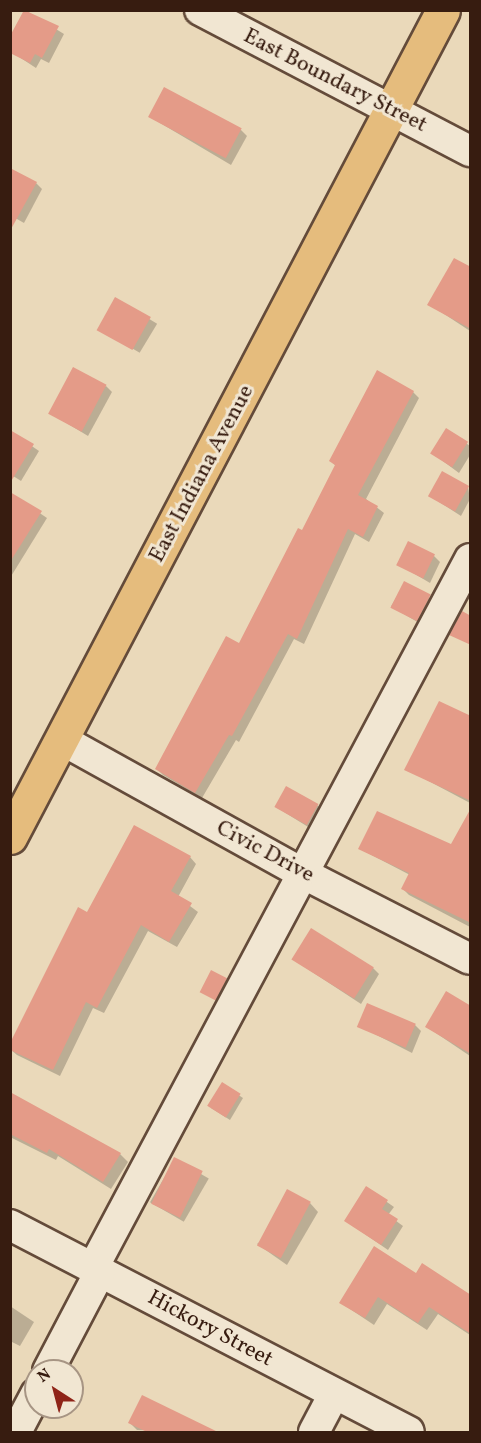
<!DOCTYPE html>
<html>
<head>
<meta charset="utf-8">
<style>
  body { margin:0 }
  #map { position:relative; width:481px; height:1443px; overflow:hidden; background:#ead9ba; font-family:Vollkorn,serif }
  div>[style] { position:absolute }
  [style*='--x'] { left:calc(var(--x)*1px); top:calc(var(--y)*1px); width:calc(var(--w)*1px); rotate:calc(var(--a)*1deg) }
  .shadow>* { inset:0; background:#0003; transform-origin:0 0 }
  .building>* { inset:0; background:#e49b88; transform-origin:0 0 }
  .roads { filter:drop-shadow(2px 0 #644b3a) drop-shadow(-2px 0 #644b3a) drop-shadow(0 2px #644b3a) drop-shadow(0 -2px #644b3a) }
  .minor>* { height:30px; margin:-15px; padding:0 15px; transform-origin:15px; border-radius:15px; background:#f1e6d2 }
  .major>* { height:33px; margin:-16.5px; padding:0 16.5px; transform-origin:16.5px; border-radius:16.5px; background:#e5bc7d }
  span { translate:-50% -50%; white-space:nowrap; text-align:center; line-height:1.15; -webkit-text-stroke:6px #f1e6d2; paint-order:stroke }
  .street-label { font-size:22px; color:#371c10 }
  .frame { position:absolute; inset:0; border:12px solid #371c10; pointer-events:none }
  .north { position:absolute; left:24px; top:1359px; width:60px; height:60px; box-sizing:border-box; background:#f1e6d2; border:2px solid #a79584; border-radius:50%; rotate:324deg; font-size:16px; font-weight:700; line-height:24px; text-align:center; color:#371c10 }
  .north::after { content:''; display:block; margin:auto; width:21px; height:27px; background:#8f2418; clip-path:polygon(50% 0,100% 100%,50% 72%,0 100%) }
</style>
</head>
<body>
<div id="map">
  <div class="shadow">
    <i style="clip-path:polygon(25px 10px,64px 34px,49px 63px,41px 59px,36px 68px,13px 53px,11px 39px)"></i>
    <i style="clip-path:polygon(150px 117px,241px 130px,247px 136px,231px 165px)"></i>
    <i style="clip-path:polygon(36px 183px,42px 189px,24px 223px,10px 215px)"></i>
    <i style="clip-path:polygon(470px 269px,470px 331px,429px 304px)"></i>
    <i style="left:116px;top:299px;width:48px;height:34px;rotate:31deg"></i>
    <i style="clip-path:polygon(106px 386px,112px 392px,88px 436px,50px 413px)"></i>
    <i style="clip-path:polygon(413px 392px,419px 398px,366px 499px,384px 513px,369px 542px,355px 534px,304px 644px,294px 639px,239px 742px,236px 740px,202px 798px,163px 775px,157px 769px,240px 645px,303px 532px,336px 466px,331px 461px)"></i>
    <i style="clip-path:polygon(447px 430px,470px 446px,470px 455px,459px 473px,432px 453px)"></i>
    <i style="clip-path:polygon(10px 431px,39px 451px,21px 481px,10px 474px)"></i>
    <i style="clip-path:polygon(468px 487px,470px 499px,461px 516px,430px 496px)"></i>
    <i style="clip-path:polygon(10px 493px,47px 518px,10px 578px)"></i>
    <i style="clip-path:polygon(434px 556px,440px 562px,430px 583px,398px 564px)"></i>
    <i style="left:405px;top:583px;width:37px;height:27px;rotate:31deg"></i>
    <i style="clip-path:polygon(470px 717px,470px 803px,406px 769px)"></i>
    <i style="clip-path:polygon(317px 805px,323px 811px,313px 830px,276px 807px)"></i>
    <i style="clip-path:polygon(470px 812px,470px 927px,409px 895px,403px 889px,410px 875px,360px 849px,452px 846px)"></i>
    <i style="clip-path:polygon(190px 857px,196px 864px,178px 897px,198px 912px,177px 947px,148px 931px,104px 1013px,93px 1008px,60px 1076px,17px 1055px,10px 1049px,88px 914px)"></i>
    <i style="clip-path:polygon(294px 960px,373px 968px,379px 974px,361px 1004px)"></i>
    <i style="left:212px;top:972px;width:20px;height:22px;rotate:30deg"></i>
    <i style="clip-path:polygon(470px 1008px,470px 1056px,427px 1027px)"></i>
    <i style="clip-path:polygon(415px 1025px,421px 1031px,412px 1053px,359px 1026px)"></i>
    <i style="clip-path:polygon(222px 1084px,243px 1098px,230px 1120px,211px 1108px)"></i>
    <i style="clip-path:polygon(10px 1094px,120px 1154px,128px 1162px,111px 1189px,58px 1156px,56px 1160px,10px 1137px)"></i>
    <i style="left:175px;top:1159px;width:39px;height:50px;rotate:30deg"></i>
    <i style="clip-path:polygon(367px 1188px,394px 1207px,388px 1215px,403px 1226px,388px 1250px,346px 1221px)"></i>
    <i style="clip-path:polygon(310px 1203px,318px 1212px,287px 1265px,257px 1244px)"></i>
    <i style="clip-path:polygon(416px 1275px,470px 1297px,470px 1335px,438px 1314px,427px 1330px,387px 1304px,374px 1325px,341px 1303px)"></i>
    <i style="clip-path:polygon(10px 1306px,34px 1322px,20px 1346px,10px 1341px)"></i>
    <i style="clip-path:polygon(142px 1397px,215px 1432px,137px 1430px,130px 1423px)"></i>
  </div>
  <div class="building">
    <i style="clip-path:polygon(24px 10px,59px 26px,42px 58px,35px 54px,30px 63px,10px 53px,10px 36px)"></i>
    <i style="left:164px;top:87px;width:88px;height:34px;rotate:28deg"></i>
    <i style="clip-path:polygon(10px 168px,37px 182px,10px 231px)"></i>
    <i style="clip-path:polygon(454px 258px,471px 267px,471px 329px,427px 305px)"></i>
    <i style="left:115px;top:297px;width:41px;height:38px;rotate:29deg"></i>
    <i style="left:73px;top:367px;width:38px;height:53px;rotate:28deg"></i>
    <i style="clip-path:polygon(377px 370px,414px 391px,358px 495px,378px 506px,363px 537px,348px 529px,297px 639px,288px 634px,232px 736px,229px 735px,195px 793px,155px 769px,226px 636px,239px 643px,298px 528px,302px 530px,335px 465px,329px 461px)"></i>
    <i style="left:446px;top:428px;width:26px;height:30px;rotate:32deg"></i>
    <i style="clip-path:polygon(10px 430px,34px 444px,10px 483px)"></i>
    <i style="left:442px;top:471px;width:31px;height:29px;rotate:29deg"></i>
    <i style="clip-path:polygon(10px 492px,42px 511px,10px 562px)"></i>
    <i style="left:408px;top:541px;width:30px;height:27px;rotate:26deg"></i>
    <i style="left:404px;top:581px;width:30px;height:30px;rotate:27deg"></i>
    <i style="clip-path:polygon(462px 611px,471px 616px,471px 645px,449px 635px)"></i>
    <i style="clip-path:polygon(439px 701px,471px 716px,471px 801px,404px 770px)"></i>
    <i style="left:286px;top:786px;width:37px;height:24px;rotate:29deg"></i>
    <i style="clip-path:polygon(471px 808px,471px 923px,401px 889px,409px 873px,358px 849px,377px 811px,451px 844px)"></i>
    <i style="clip-path:polygon(134px 825px,191px 856px,171px 891px,192px 903px,169px 942px,141px 925px,97px 1008px,86px 1002px,53px 1070px,10px 1050px,10px 1043px,78px 907px,87px 912px)"></i>
    <i style="left:311px;top:928px;width:74px;height:37px;rotate:32deg"></i>
    <i style="left:211px;top:970px;width:18px;height:25px;rotate:27deg"></i>
    <i style="clip-path:polygon(446px 991px,471px 1006px,471px 1054px,425px 1027px)"></i>
    <i style="left:367px;top:1003px;width:53px;height:26px;rotate:23deg"></i>
    <i style="left:222px;top:1082px;width:22px;height:28px;rotate:32deg"></i>
    <i style="clip-path:polygon(10px 1092px,121px 1153px,103px 1182px,49px 1149px,47px 1153px,10px 1134px)"></i>
    <i style="left:174px;top:1157px;width:32px;height:52px;rotate:26deg"></i>
    <i style="clip-path:polygon(366px 1186px,388px 1200px,382px 1209px,398px 1219px,381px 1245px,344px 1221px)"></i>
    <i style="left:287px;top:1189px;width:27px;height:64px;rotate:28deg"></i>
    <i style="clip-path:polygon(374px 1246px,416px 1273px,422px 1263px,471px 1295px,471px 1334px,429px 1307px,418px 1323px,378px 1297px,365px 1318px,339px 1303px)"></i>
    <i style="clip-path:polygon(142px 1395px,218px 1432px,147px 1432px,128px 1423px)"></i>
  </div>
  <div class="roads">
    <div class="minor">
      <i style="--x:200;--y:10;--w:305;--a:27.6"></i>
      <i style="--x:62;--y:740;--w:277;--a:29"></i>
      <i style="--x:304;--y:874;--w:186;--a:27.1"></i>
      <i style="--x:10;--y:1225;--w:449;--a:27.4"></i>
      <i style="--x:93;--y:1268;--w:803;--a:-62"></i>
      <i style="--x:48;--y:1371;--w:112;--a:-62.3"></i>
      <i style="--x:16;--y:1432;--w:43;--a:-62.2"></i>
      <i style="--x:314;--y:1432;--w:43;--a:-62.2"></i>
    </div>
    <div class="major">
      <i style="--x:10;--y:837;--w:933;--a:-62.36"></i>
    </div>
  </div>
  <div class="street-label">
    <span style="left:335px;top:81px;rotate:27deg">East Boundary Street</span>
    <span style="left:202px;top:474px;rotate:-62deg">East Indiana Avenue</span>
    <span style="left:265px;top:852px;rotate:28deg">Civic Drive</span>
    <span style="left:210px;top:1329px;rotate:28deg">Hickory Street</span>
  </div>
  <div class="frame"></div>
  <div class="north">N</div>
</div>
</body>
</html>
